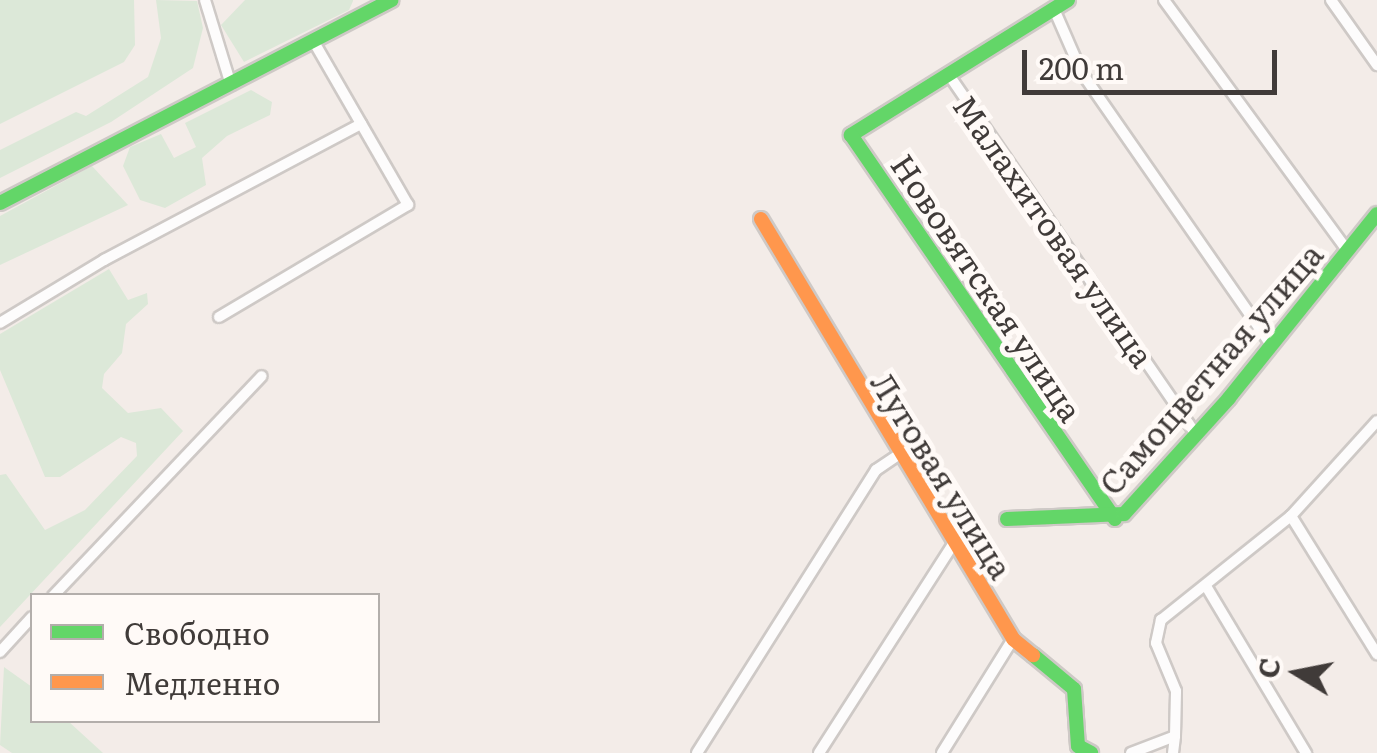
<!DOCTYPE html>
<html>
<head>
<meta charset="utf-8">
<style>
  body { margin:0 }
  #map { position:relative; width:1377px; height:753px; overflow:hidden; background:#f3ece8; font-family:Literata,serif }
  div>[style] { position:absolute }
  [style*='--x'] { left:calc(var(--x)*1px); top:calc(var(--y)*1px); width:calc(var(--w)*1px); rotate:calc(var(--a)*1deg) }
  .green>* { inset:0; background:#dce8d8 }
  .roads { filter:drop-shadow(2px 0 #cec9c6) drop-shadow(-2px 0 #cec9c6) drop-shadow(0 2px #cec9c6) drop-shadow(0 -2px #cec9c6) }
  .street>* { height:10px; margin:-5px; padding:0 5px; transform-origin:5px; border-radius:5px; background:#fdfcfc }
  .fast>* { height:14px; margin:-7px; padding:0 7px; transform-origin:7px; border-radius:7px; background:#63d668 }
  .slow>* { height:14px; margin:-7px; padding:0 7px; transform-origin:7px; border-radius:7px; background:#ff974d }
  span { translate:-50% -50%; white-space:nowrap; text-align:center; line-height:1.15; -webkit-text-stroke:10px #fffaf7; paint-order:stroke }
  .street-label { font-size:32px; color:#403b39 }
  .legend { position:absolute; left:30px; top:593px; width:350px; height:130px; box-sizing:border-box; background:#fffaf7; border:2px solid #b3aeab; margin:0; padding:12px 18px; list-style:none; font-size:30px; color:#403b39 }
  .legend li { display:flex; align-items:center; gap:20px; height:50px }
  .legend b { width:50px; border:2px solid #b3aeab }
  .north { position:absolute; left:1247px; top:623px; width:100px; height:100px; -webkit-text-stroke:8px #fffaf7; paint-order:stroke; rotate:280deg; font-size:28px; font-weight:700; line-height:40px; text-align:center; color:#403b39 }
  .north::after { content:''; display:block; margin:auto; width:35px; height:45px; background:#403b39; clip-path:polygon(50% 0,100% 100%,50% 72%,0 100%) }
  .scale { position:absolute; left:1022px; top:50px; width:255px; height:45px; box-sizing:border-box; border:5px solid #403b39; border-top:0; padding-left:12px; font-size:30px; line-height:35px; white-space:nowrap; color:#403b39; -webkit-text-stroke:8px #fffaf7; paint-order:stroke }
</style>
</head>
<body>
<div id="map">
  <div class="green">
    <i style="clip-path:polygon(0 0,134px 0,135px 45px,124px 62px,0 124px)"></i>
    <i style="clip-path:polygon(156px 0,197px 1px,203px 28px,193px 68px,111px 122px,0 178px,0 150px,76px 112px,86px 116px,148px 77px,161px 38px)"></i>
    <i style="clip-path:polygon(245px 0,353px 0,353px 1px,349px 10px,244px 62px,221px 25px)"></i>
    <i style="clip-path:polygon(251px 90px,272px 102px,270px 115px,227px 136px,202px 158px,206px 185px,165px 208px,140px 200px,123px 166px,130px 147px,161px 134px,174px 158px,196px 147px,185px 123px)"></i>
    <i style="clip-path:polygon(92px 166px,128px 205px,0 265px,0 216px)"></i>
    <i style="clip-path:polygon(109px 269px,128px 300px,147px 293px,148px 304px,126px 324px,122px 353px,104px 374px,102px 388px,128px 413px,161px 408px,183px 431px,0 627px,0 475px,6px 474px,45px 530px,85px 510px,137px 456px,136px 443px,121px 437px,60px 477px,45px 477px,0 370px,0 334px)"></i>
    <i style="clip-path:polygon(4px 667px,32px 687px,32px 720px,68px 721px,103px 753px,12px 753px,0 745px)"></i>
  </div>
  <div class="roads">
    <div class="street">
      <i style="--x:205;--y:0;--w:89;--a:73"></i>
      <i style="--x:1164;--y:0;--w:311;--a:53.8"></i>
      <i style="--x:1331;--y:0;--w:80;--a:54.7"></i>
      <i style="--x:1054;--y:9;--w:70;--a:66.4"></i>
      <i style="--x:1082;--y:73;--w:333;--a:55.2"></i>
      <i style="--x:949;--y:75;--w:436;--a:55.5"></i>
      <i style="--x:219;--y:317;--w:220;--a:-30.7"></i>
      <i style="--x:408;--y:205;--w:188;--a:-120"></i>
      <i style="--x:0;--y:323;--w:122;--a:-31.2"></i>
      <i style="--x:104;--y:260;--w:291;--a:-27.9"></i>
      <i style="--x:1291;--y:516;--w:163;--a:58.1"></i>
      <i style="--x:1206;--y:586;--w:195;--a:59.1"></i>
      <i style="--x:53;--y:596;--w:303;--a:-46.5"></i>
      <i style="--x:0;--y:652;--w:47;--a:-47.6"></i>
      <i style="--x:697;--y:753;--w:335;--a:-57.7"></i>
      <i style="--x:876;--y:470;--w:27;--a:-34"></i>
      <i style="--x:819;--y:753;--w:246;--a:-57.3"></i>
      <i style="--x:942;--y:753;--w:134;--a:-58.1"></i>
      <i style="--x:1131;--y:753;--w:47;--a:-21.1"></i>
      <i style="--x:1175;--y:736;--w:45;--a:-88.7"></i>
      <i style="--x:1176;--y:691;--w:52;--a:-112.6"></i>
      <i style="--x:1156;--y:643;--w:24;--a:-78"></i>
      <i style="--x:1161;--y:620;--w:166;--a:-38.7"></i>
      <i style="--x:1291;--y:516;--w:128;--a:-47.8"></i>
      <i style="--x:1173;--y:753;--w:17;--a:-83"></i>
    </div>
    <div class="fast">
      <i style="--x:1068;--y:0;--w:256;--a:148.1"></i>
      <i style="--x:851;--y:135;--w:466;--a:55.5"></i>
      <i style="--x:0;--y:203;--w:441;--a:-27.4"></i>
      <i style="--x:1007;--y:519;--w:117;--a:-2.4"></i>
      <i style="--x:1124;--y:514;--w:156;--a:-47.8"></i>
      <i style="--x:1229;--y:398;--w:236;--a:-51.2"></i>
      <i style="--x:1033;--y:655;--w:53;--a:39.7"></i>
      <i style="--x:1074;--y:689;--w:57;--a:86"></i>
      <i style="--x:1078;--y:746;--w:15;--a:28"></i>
    </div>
    <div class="slow">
      <i style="--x:761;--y:219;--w:490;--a:59"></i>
      <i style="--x:1013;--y:639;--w:26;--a:39"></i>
    </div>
  </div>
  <div class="street-label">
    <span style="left:1055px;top:230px;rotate:55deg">Малахитовая улица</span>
    <span style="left:988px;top:287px;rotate:56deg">Нововятская улица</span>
    <span style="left:1210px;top:368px;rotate:-49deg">Самоцветная улица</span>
    <span style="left:943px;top:475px;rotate:58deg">Луговая улица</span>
  </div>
  <ul class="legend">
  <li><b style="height:12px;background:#63d668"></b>Свободно</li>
  <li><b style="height:12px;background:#ff974d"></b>Медленно</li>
  </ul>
  <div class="north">С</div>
  <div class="scale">200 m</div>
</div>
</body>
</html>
